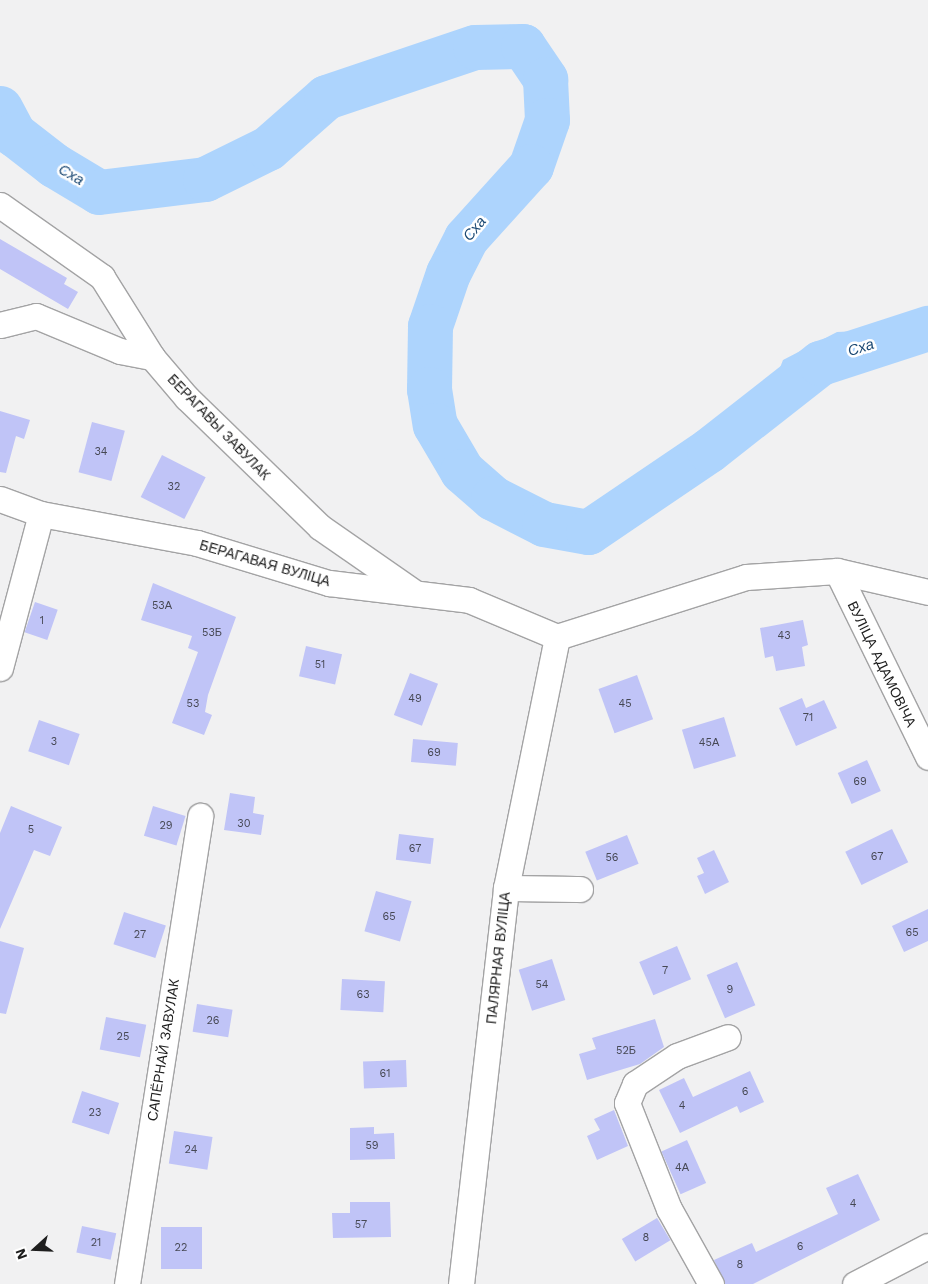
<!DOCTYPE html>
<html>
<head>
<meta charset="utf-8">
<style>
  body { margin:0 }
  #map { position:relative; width:928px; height:1284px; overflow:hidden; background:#f1f1f2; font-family:"Work Sans",sans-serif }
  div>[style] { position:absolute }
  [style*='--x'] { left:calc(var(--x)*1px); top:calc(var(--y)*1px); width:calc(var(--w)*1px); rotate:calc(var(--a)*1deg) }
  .water>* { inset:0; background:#add4fd }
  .river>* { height:45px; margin:-22.5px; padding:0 22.5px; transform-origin:22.5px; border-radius:22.5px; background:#add4fd }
  .building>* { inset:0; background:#c0c4f7; transform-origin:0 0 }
  .roads { filter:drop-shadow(1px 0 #a3a3a4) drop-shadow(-1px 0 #a3a3a4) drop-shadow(0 1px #a3a3a4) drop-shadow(0 -1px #a3a3a4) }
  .minor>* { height:25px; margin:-12.5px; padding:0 12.5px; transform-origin:12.5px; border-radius:12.5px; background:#fff }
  span { translate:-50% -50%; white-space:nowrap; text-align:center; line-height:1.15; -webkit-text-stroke:5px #fff; paint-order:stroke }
  .number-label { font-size:11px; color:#464854 }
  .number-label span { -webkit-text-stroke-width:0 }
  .street-label { font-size:14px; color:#1e1e1e }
  .water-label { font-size:15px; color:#1a4873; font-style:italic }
  .north { position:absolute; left:10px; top:1224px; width:50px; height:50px; -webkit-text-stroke:4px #fff; paint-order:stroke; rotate:250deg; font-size:14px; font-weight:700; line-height:20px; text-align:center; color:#1e1e1e }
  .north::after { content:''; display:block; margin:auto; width:18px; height:22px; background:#1e1e1e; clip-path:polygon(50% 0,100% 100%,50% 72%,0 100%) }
</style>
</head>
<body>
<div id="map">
  <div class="water">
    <i style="clip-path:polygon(928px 309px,928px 344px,860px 362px,833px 374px,794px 402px,774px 383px,783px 360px,837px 332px,880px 330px)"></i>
  </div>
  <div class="river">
    <i style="--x:0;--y:108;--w:30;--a:62"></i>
    <i style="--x:14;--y:134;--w:51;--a:37.8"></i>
    <i style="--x:54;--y:165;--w:52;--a:31"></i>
    <i style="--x:99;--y:192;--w:107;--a:-7"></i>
    <i style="--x:205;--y:179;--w:70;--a:-26.2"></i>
    <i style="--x:268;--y:148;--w:77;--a:-41.3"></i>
    <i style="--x:326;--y:97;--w:157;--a:-18.6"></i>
    <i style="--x:475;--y:47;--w:48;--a:-1.2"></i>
    <i style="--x:523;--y:46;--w:40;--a:56"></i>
    <i style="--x:545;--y:79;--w:41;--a:87.2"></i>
    <i style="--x:547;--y:120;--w:49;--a:109.2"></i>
    <i style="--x:531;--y:166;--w:97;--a:132.1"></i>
    <i style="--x:466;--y:238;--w:39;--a:117"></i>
    <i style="--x:448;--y:273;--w:56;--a:108.8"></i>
    <i style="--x:430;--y:326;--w:63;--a:90.9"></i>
    <i style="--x:429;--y:389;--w:36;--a:81"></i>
    <i style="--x:435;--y:425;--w:53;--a:59.6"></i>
    <i style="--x:462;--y:471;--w:41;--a:41.1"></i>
    <i style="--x:493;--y:498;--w:57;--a:27"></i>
    <i style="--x:544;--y:524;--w:45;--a:10.3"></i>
    <i style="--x:588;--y:532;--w:146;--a:-34.1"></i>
    <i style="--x:709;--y:450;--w:141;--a:-38.1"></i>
    <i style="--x:820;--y:363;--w:114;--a:-18"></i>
  </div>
  <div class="building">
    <i style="clip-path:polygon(0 239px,67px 278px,64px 284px,78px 292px,68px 309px,0 269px)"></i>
    <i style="clip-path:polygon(0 411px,30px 420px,24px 439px,16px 436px,6px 473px,0 472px)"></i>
    <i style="left:92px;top:422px;width:34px;height:52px;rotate:15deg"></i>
    <i style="left:162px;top:455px;width:49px;height:47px;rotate:27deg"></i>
    <i style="clip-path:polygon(153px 583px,236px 617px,208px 695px,205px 712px,212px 715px,204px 735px,172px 723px,198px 652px,188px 648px,192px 636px,141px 620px)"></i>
    <i style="left:35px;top:602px;width:24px;height:32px;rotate:19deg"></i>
    <i style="clip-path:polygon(803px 620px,808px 645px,802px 647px,805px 666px,776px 671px,773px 656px,765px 658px,760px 628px)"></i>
    <i style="left:306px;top:646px;width:37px;height:31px;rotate:13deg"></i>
    <i style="left:410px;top:673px;width:30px;height:45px;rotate:21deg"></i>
    <i style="left:637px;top:675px;width:47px;height:41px;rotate:70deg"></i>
    <i style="clip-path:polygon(802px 698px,806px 708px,824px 700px,837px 728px,796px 746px,779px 708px)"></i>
    <i style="left:724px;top:717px;width:41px;height:44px;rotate:73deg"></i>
    <i style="left:39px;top:720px;width:43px;height:33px;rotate:19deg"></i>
    <i style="left:413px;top:739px;width:45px;height:23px;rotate:5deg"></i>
    <i style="left:867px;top:760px;width:34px;height:32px;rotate:66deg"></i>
    <i style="clip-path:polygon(230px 793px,255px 797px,253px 813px,264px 815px,261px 835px,224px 830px)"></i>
    <i style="clip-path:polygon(11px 806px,62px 827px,50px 856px,34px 850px,0 929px,0 833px)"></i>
    <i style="left:153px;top:806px;width:34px;height:31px;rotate:17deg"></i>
    <i style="left:892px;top:829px;width:37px;height:52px;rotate:64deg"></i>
    <i style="left:399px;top:834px;width:35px;height:26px;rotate:7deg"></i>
    <i style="left:627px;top:835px;width:31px;height:45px;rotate:68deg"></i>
    <i style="clip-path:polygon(714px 850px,729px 882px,705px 894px,697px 876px,704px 873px,697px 858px)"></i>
    <i style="left:376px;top:891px;width:37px;height:42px;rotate:16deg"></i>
    <i style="clip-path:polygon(928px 909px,928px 941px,904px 952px,892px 926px)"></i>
    <i style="left:124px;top:912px;width:44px;height:34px;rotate:18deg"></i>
    <i style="clip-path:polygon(0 941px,24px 948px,6px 1014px,0 1013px)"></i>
    <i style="left:677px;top:946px;width:36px;height:41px;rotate:67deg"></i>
    <i style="left:552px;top:959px;width:43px;height:35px;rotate:72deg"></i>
    <i style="left:737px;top:962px;width:47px;height:33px;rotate:67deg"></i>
    <i style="left:342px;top:979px;width:43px;height:31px;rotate:3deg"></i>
    <i style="left:197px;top:1004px;width:36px;height:28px;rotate:9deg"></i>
    <i style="left:106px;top:1017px;width:41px;height:33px;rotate:11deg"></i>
    <i style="clip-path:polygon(655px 1019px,664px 1047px,640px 1064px,587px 1080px,579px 1054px,596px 1049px,592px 1038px)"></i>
    <i style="left:406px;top:1060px;width:27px;height:43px;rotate:88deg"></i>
    <i style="clip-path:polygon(750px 1071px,764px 1102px,740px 1113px,737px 1106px,680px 1133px,659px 1090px,684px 1078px,693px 1097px)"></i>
    <i style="left:82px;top:1091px;width:39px;height:33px;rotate:18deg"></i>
    <i style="clip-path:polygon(614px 1110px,628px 1146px,597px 1160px,587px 1136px,600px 1130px,594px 1119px)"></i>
    <i style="clip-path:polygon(374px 1127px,374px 1134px,394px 1133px,395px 1159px,350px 1160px,350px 1128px)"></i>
    <i style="left:174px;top:1131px;width:39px;height:33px;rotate:9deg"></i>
    <i style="left:687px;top:1140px;width:47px;height:28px;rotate:66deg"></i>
    <i style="clip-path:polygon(858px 1174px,880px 1220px,753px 1284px,725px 1284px,714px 1260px,752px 1243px,756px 1252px,838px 1214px,826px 1188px)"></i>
    <i style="clip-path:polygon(350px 1202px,390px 1202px,391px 1237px,333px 1238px,332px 1213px,350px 1213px)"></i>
    <i style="left:657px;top:1218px;width:26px;height:41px;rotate:59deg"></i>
    <i style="left:82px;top:1226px;width:35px;height:27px;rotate:12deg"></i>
    <i style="left:161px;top:1227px;width:41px;height:42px"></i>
  </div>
  <div class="roads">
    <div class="minor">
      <i style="--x:0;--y:205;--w:125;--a:35.2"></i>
      <i style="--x:102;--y:277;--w:94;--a:58"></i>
      <i style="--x:152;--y:357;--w:54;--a:49.5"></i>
      <i style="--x:187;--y:398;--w:185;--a:44.1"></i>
      <i style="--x:320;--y:527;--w:112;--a:34.8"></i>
      <i style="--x:0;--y:325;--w:37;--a:-14"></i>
      <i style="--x:36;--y:316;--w:91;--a:22.6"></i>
      <i style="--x:120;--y:351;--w:33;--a:11"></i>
      <i style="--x:0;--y:499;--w:44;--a:20.1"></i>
      <i style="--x:41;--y:514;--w:159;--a:10.5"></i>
      <i style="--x:197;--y:543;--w:138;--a:16.9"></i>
      <i style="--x:329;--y:583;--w:141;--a:6.9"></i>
      <i style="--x:469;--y:600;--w:95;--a:22.8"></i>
      <i style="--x:837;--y:571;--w:207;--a:63.9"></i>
      <i style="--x:557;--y:637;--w:198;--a:-17.6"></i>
      <i style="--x:746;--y:577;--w:91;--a:-3.8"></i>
      <i style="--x:837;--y:571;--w:93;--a:13"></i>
      <i style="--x:0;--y:668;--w:159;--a:-75.1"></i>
      <i style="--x:506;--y:888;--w:74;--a:0.8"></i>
      <i style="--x:127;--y:1284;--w:474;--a:-81.1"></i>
      <i style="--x:461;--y:1284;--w:399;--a:-83.5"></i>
      <i style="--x:506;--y:888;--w:256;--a:-78.5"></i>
      <i style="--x:711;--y:1284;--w:86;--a:-119.2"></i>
      <i style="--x:669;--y:1209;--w:114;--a:-111.6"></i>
      <i style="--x:627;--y:1103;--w:21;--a:-67"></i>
      <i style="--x:635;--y:1084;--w:50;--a:-33.7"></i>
      <i style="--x:677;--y:1056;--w:54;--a:-20.4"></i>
      <i style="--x:855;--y:1284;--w:82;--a:-27.5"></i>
    </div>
  </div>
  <div class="number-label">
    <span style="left:101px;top:452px">34</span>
    <span style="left:174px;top:487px">32</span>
    <span style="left:162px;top:606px">53А</span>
    <span style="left:42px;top:621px">1</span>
    <span style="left:212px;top:633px">53Б</span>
    <span style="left:784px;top:636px">43</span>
    <span style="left:320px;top:665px">51</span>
    <span style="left:415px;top:699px">49</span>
    <span style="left:193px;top:704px">53</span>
    <span style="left:625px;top:704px">45</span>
    <span style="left:808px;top:718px">71</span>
    <span style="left:54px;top:742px">3</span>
    <span style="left:709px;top:743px">45А</span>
    <span style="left:434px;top:753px">69</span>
    <span style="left:860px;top:782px">69</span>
    <span style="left:244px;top:824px">30</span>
    <span style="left:166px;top:826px">29</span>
    <span style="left:31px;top:830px">5</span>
    <span style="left:415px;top:849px">67</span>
    <span style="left:877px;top:857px">67</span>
    <span style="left:612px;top:858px">56</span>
    <span style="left:389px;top:917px">65</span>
    <span style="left:912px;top:933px">65</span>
    <span style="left:140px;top:935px">27</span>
    <span style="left:665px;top:971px">7</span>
    <span style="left:542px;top:985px">54</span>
    <span style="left:730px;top:990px">9</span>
    <span style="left:363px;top:995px">63</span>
    <span style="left:213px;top:1021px">26</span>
    <span style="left:123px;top:1037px">25</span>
    <span style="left:626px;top:1051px">52Б</span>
    <span style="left:385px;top:1074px">61</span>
    <span style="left:745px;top:1092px">6</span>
    <span style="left:682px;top:1106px">4</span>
    <span style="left:95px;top:1113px">23</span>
    <span style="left:372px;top:1146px">59</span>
    <span style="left:191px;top:1150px">24</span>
    <span style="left:682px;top:1168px">4А</span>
    <span style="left:853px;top:1204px">4</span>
    <span style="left:361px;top:1225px">57</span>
    <span style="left:646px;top:1238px">8</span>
    <span style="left:96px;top:1243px">21</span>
    <span style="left:800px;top:1247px">6</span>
    <span style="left:181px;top:1248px">22</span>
    <span style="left:740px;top:1265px">8</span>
  </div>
  <div class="street-label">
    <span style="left:219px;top:427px;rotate:46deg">БЕРАГАВЫ ЗАВУЛАК</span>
    <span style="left:265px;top:563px;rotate:16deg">БЕРАГАВАЯ ВУЛІЦА</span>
    <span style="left:882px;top:664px;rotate:64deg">ВУЛІЦА АДАМОВІЧА</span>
    <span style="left:498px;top:958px;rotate:-84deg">ПАЛЯРНАЯ ВУЛІЦА</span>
    <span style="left:163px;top:1050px;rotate:-81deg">САПЁРНАЙ ЗАВУЛАК</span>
  </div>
  <div class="water-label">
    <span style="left:71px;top:175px;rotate:30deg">Сха</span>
    <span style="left:475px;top:229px;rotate:-51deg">Сха</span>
    <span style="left:861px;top:348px;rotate:-18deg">Сха</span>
  </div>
  <div class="north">N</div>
</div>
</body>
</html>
